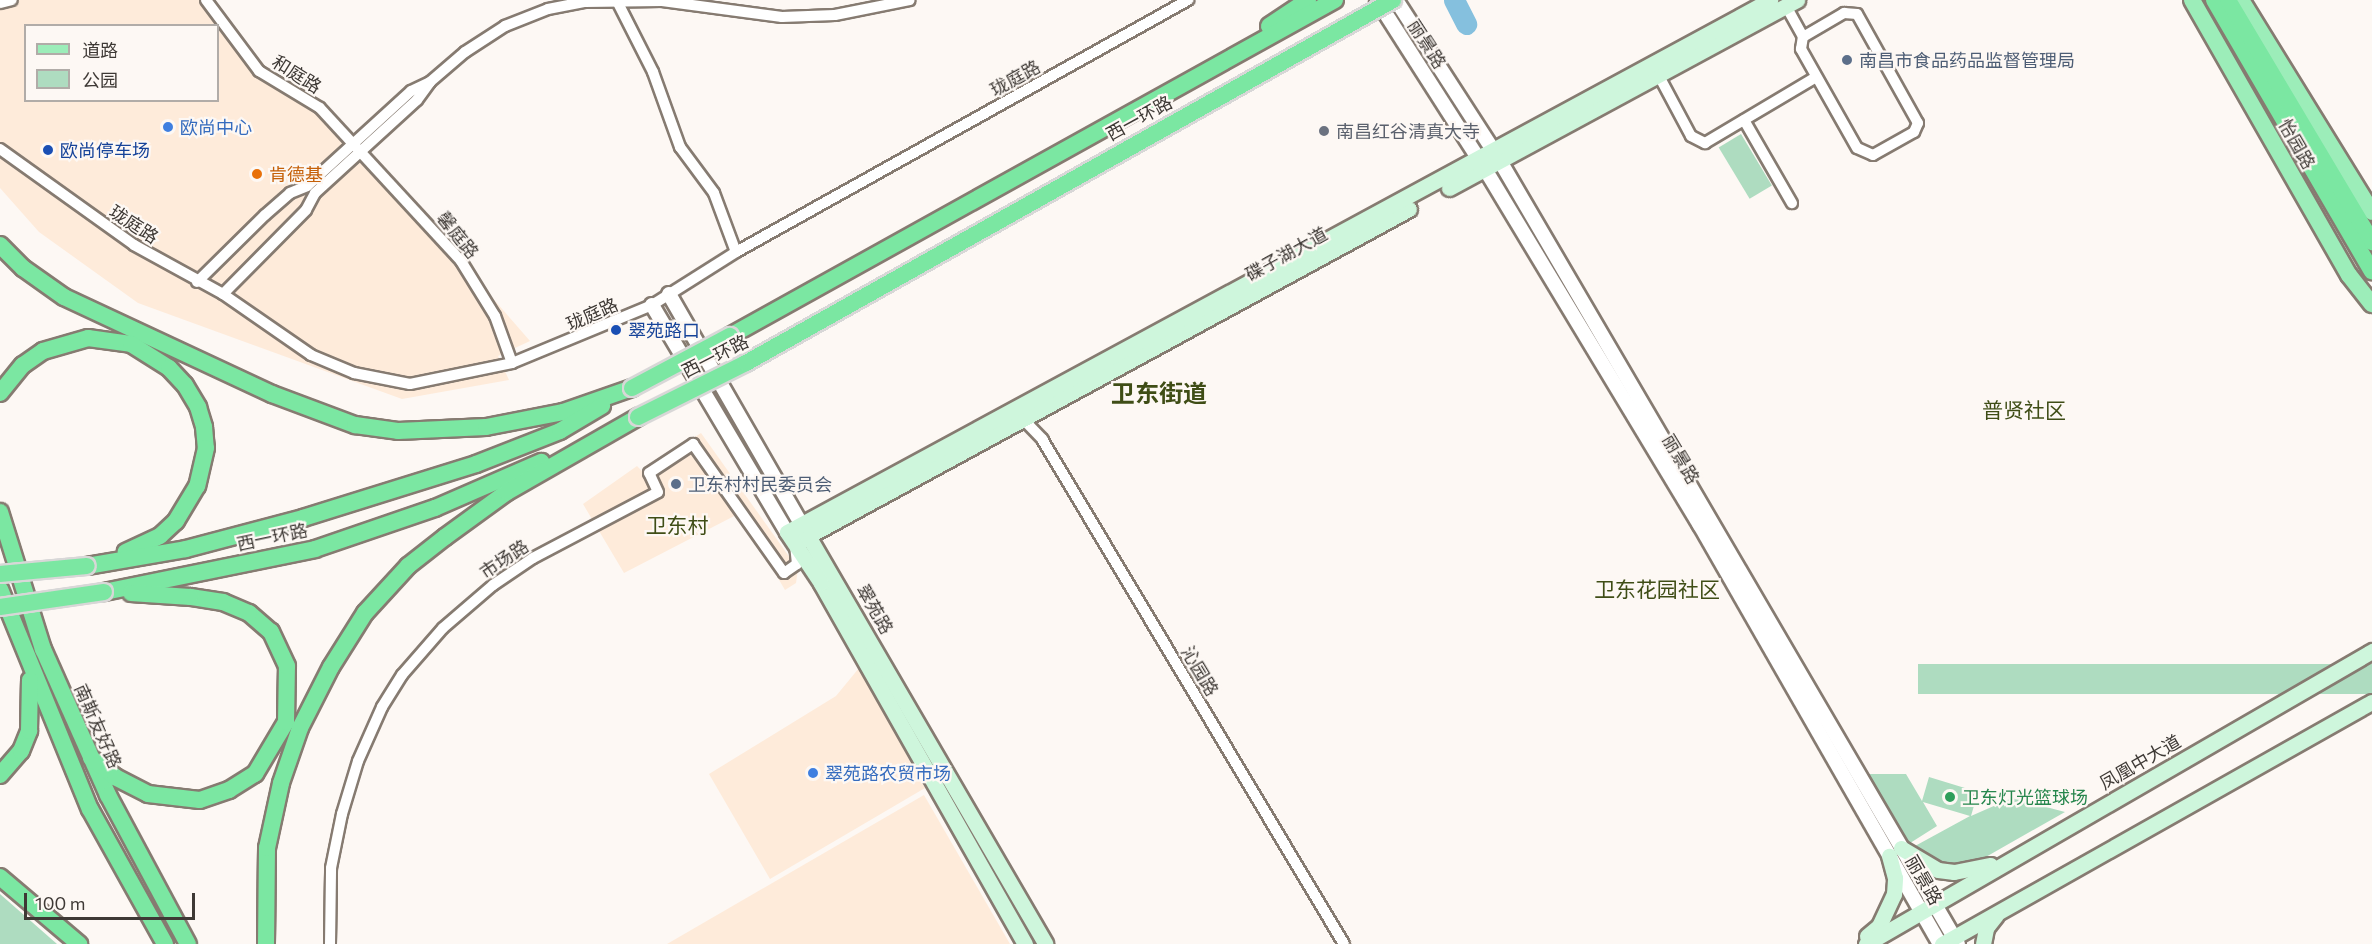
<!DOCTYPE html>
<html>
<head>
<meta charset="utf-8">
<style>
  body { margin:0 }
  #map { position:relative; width:2372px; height:944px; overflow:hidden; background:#fdf8f4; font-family:Commissioner,"Noto Sans SC",sans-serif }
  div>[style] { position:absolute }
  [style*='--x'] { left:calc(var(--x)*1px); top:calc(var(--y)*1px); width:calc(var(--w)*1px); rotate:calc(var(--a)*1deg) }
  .built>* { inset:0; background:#feebda }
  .green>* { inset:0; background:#aedcc0; transform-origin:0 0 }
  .river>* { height:21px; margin:-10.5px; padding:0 10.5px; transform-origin:10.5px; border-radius:10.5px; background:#85c0de }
  .roads { filter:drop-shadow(2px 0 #867b71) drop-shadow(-2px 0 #867b71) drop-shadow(0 2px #867b71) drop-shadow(0 -2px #867b71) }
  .minor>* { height:10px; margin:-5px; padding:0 5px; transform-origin:5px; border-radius:5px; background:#fff }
  .tertiary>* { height:14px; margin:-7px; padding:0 7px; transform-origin:7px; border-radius:7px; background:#fff }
  .secondary>* { height:15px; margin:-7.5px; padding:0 7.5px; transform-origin:7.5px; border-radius:7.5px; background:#cef6dc }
  .primary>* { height:16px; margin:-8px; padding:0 8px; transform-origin:8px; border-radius:8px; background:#9cedb9 }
  .trunk>* { height:16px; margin:-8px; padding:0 8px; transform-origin:8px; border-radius:8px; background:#7be7a2 }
  .bridges { filter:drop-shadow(2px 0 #d8d7d7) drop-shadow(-2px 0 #d8d7d7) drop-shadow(0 2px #d8d7d7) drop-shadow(0 -2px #d8d7d7) }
  .trunk-bridge>* { height:16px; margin:-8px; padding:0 8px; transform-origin:8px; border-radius:8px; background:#7be7a2 }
  .dots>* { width:16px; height:16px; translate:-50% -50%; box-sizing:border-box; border:3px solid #fdf8f4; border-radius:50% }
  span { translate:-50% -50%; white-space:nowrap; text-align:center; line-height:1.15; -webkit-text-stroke:4.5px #fdf8f4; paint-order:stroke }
  .street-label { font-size:18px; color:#3e3935 }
  .service-label { font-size:18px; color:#4e5e75 }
  .left { translate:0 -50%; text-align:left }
  .shop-label { font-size:18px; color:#366cbe }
  .worship-label { font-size:18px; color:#5b616d }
  .transit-label { font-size:18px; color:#164399 }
  .food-label { font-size:18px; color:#c56008 }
  .leisure-label { font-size:18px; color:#27864d }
  .quarter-label { font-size:21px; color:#3f4d16 }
  .district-label { font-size:24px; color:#3f4d16; font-weight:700 }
  .legend { position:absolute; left:24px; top:24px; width:195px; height:78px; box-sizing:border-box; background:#fdf8f4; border:2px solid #b1aca8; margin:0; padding:8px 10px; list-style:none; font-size:18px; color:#3e3935 }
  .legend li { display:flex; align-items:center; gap:12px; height:30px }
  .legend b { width:30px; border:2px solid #b1aca8 }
  .scale { position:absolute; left:24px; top:893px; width:171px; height:27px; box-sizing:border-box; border:3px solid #3e3935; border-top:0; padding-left:8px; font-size:18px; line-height:21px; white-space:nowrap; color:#3e3935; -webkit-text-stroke:4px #fdf8f4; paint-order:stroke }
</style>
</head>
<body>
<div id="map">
  <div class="built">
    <i style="clip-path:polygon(evenodd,0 0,213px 0,265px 66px,320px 100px,530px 341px,498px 356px,509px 380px,402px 399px,138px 303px,39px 232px,0 188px,0 0,26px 26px,218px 26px,218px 100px,26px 100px,26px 26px)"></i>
    <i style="clip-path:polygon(701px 433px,798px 569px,796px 583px,785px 590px,740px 513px,624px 573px,583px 504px,637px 466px,642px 471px)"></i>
    <i style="clip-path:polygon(859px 668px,925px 788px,770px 879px,709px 774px,836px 696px)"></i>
    <i style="clip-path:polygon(924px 795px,1010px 944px,667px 944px)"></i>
  </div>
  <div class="green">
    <i style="left:1741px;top:134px;width:60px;height:26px;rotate:59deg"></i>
    <i style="left:2372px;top:664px;width:30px;height:454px;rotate:90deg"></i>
    <i style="clip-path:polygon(1864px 774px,1906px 774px,1922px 801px,1929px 777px,1978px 792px,1971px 816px,2012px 798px,2065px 812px,1984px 858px,1953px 864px,1936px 862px,1915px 846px,1970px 816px,1923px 802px,1937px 826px,1907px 845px)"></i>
    <i style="clip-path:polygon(0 894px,57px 944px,0 944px)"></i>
  </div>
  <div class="river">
    <i style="--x:1454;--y:0;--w:27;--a:63"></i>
  </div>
  <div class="roads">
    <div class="minor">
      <i style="--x:206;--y:0;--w:89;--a:53.3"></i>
      <i style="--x:259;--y:71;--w:71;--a:31.2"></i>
      <i style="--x:320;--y:108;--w:208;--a:47.3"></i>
      <i style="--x:461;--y:261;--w:65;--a:58.3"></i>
      <i style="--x:495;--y:316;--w:50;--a:70.1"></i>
      <i style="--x:617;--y:1;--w:80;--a:63.1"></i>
      <i style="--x:653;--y:72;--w:80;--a:70.2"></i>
      <i style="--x:680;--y:147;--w:57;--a:53.5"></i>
      <i style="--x:714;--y:193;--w:63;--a:69.6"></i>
      <i style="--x:0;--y:3;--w:12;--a:-14"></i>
      <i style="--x:1786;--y:6;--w:35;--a:61"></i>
      <i style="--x:1803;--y:37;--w:48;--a:-30.3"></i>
      <i style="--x:1844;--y:13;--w:13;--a:4"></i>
      <i style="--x:1857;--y:14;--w:125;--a:60.8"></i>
      <i style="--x:1918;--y:123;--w:10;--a:114"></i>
      <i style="--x:1914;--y:132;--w:47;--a:150.7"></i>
      <i style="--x:1873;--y:155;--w:17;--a:-156"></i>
      <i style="--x:1857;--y:148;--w:114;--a:-119.5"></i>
      <i style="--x:1801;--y:49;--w:12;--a:-81"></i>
      <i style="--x:1659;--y:76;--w:68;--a:61.9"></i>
      <i style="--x:1691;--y:136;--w:16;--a:27"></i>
      <i style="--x:1705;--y:143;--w:129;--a:-30.7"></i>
      <i style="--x:1744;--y:120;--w:96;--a:60"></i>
      <i style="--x:0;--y:149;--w:165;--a:35.6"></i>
      <i style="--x:134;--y:245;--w:102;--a:28.8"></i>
      <i style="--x:223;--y:294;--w:107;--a:34.7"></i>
      <i style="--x:311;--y:355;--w:47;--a:22.7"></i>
      <i style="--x:354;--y:373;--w:57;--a:11.1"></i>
      <i style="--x:410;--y:384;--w:104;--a:-11.6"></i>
      <i style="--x:512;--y:363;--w:152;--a:-22.5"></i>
      <i style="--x:652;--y:305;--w:99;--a:-32.2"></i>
      <i style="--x:736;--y:252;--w:518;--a:-29.14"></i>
      <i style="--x:197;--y:282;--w:95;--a:-44.6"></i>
      <i style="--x:265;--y:215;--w:33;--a:-41"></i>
      <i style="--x:290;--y:193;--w:18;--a:-22"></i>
      <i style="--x:307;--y:186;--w:141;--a:-42.4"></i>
      <i style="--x:411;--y:91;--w:21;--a:-25"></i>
      <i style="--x:430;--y:82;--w:46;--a:-40.6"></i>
      <i style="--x:465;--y:52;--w:48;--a:-33"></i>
      <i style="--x:505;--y:26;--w:46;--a:-21.6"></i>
      <i style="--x:548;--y:9;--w:38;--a:-11"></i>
      <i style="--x:585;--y:2;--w:77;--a:-0.7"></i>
      <i style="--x:662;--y:1;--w:121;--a:7.6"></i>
      <i style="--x:782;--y:17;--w:53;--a:-2.2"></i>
      <i style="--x:835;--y:15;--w:76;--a:-11.3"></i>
      <i style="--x:223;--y:294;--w:118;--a:-45.3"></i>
      <i style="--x:306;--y:210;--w:19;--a:-62"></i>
      <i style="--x:315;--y:193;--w:138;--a:-42.4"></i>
      <i style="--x:417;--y:100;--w:22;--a:-54"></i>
      <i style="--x:1023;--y:419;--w:28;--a:46"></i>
      <i style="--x:1042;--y:439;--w:588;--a:59.12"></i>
      <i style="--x:330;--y:944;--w:76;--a:-89.2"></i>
      <i style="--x:331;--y:868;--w:55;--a:-78.5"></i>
      <i style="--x:342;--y:814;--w:55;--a:-73.2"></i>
      <i style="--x:358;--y:761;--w:59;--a:-66"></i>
      <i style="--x:382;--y:707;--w:38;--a:-58"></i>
      <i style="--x:402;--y:675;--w:62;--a:-48.9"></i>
      <i style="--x:443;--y:628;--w:66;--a:-40.7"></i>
      <i style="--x:493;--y:585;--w:48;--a:-34"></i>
      <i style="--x:533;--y:558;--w:141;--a:-27.8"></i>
      <i style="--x:658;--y:492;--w:21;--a:-115"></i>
      <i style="--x:649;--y:473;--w:53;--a:-33.4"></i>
      <i style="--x:693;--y:444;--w:158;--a:54.8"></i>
      <i style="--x:784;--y:573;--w:16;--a:-35"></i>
      <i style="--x:797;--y:564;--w:18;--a:-96"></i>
    </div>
    <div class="tertiary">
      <i style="--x:1377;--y:0;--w:201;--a:57.4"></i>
      <i style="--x:1485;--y:169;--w:416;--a:58.9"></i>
      <i style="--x:1700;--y:525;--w:483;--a:60.2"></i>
      <i style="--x:1396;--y:0;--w:192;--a:57.1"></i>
      <i style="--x:1500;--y:161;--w:907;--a:59.68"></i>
      <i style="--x:669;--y:294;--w:265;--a:60.1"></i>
      <i style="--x:652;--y:305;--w:264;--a:59.3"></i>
    </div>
    <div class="secondary">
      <i style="--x:1449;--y:188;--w:396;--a:-28.4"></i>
      <i style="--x:804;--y:529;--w:480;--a:59.8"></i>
      <i style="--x:795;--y:543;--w:699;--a:-28.55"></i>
      <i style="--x:1901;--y:848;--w:43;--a:30.7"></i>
      <i style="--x:1938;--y:870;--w:16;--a:7"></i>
      <i style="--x:1954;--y:872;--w:37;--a:-11"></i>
      <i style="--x:1867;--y:936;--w:16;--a:-40"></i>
      <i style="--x:1879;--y:926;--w:35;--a:-65"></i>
      <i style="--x:1894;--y:894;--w:16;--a:-86"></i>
      <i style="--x:1895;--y:878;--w:23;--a:-105"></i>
      <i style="--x:1025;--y:944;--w:415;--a:-119.5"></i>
      <i style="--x:821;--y:583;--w:61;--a:-123.7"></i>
      <i style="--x:787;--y:532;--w:1118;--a:-28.42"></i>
      <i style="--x:1866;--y:944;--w:585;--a:-30.07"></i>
      <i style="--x:1942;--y:944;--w:493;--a:-29.4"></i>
      <i style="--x:1983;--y:944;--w:16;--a:-79"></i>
      <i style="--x:1986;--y:928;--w:16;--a:-52"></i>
    </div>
    <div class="primary">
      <i style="--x:2192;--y:0;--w:317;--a:60.3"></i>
      <i style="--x:2349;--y:275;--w:37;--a:52"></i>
      <i style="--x:2241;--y:0;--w:249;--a:58.3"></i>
    </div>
    <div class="trunk">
      <i style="--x:2214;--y:0;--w:314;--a:59.8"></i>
      <i style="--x:2228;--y:0;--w:282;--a:59.2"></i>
      <i style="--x:1269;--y:26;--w:47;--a:-33.7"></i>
      <i style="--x:0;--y:245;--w:33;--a:45"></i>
      <i style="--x:23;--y:268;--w:50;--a:35.3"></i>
      <i style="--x:64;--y:297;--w:230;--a:25"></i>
      <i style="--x:272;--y:394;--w:89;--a:20.5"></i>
      <i style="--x:355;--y:425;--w:43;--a:7.9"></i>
      <i style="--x:398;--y:431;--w:88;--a:-2.6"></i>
      <i style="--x:486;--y:427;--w:78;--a:-11"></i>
      <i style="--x:563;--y:412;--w:73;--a:-19.2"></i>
      <i style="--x:730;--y:336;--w:692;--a:-29.05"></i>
      <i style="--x:0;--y:393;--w:36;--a:-51"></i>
      <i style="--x:23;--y:365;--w:24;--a:-35"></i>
      <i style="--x:43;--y:351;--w:47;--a:-16.1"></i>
      <i style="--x:88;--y:338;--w:43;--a:7.9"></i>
      <i style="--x:131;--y:344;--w:45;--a:32.3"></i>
      <i style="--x:169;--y:368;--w:23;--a:47"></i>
      <i style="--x:185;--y:385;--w:26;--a:59"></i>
      <i style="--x:198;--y:407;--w:21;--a:73"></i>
      <i style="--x:204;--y:427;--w:21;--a:85"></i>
      <i style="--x:206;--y:448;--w:39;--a:103"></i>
      <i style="--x:197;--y:486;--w:41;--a:121"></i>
      <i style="--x:176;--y:521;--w:22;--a:137"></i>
      <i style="--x:160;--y:536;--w:38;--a:155"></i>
      <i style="--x:0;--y:512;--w:144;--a:72.6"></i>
      <i style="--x:43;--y:649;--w:160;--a:66"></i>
      <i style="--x:108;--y:795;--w:169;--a:61.8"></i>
      <i style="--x:87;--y:566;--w:100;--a:-9.7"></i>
      <i style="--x:186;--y:549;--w:121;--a:-14.8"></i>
      <i style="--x:303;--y:518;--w:181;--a:-17.3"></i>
      <i style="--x:476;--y:464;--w:90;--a:-21.4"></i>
      <i style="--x:560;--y:431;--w:49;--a:-30.8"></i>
      <i style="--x:0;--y:589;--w:238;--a:67.8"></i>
      <i style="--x:90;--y:809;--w:154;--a:60.9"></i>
      <i style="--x:104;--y:592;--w:215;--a:-11.5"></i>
      <i style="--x:315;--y:549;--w:127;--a:-18.9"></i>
      <i style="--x:435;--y:508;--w:116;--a:-23.5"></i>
      <i style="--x:91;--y:758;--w:31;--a:38"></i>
      <i style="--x:115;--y:777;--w:37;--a:27"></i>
      <i style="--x:148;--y:794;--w:52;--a:6.6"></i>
      <i style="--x:200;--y:800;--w:31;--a:-19"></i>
      <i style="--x:229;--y:790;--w:31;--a:-32"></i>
      <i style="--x:255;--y:774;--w:61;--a:-59.2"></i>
      <i style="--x:286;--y:722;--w:56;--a:-89"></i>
      <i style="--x:287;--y:666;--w:38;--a:-115"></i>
      <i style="--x:271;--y:632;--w:29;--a:-139"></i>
      <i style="--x:249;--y:613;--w:28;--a:-157"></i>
      <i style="--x:223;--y:602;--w:33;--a:-171"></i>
      <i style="--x:190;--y:597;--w:59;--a:-176.1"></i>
      <i style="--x:0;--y:775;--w:32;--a:-49"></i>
      <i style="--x:21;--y:751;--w:22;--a:-68"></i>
      <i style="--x:29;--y:731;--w:51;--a:-88.9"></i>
      <i style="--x:0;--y:877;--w:104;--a:40.3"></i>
      <i style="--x:266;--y:944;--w:96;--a:-89.4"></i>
      <i style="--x:267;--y:848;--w:66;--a:-77.8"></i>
      <i style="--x:281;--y:783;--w:58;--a:-70.9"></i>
      <i style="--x:300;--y:728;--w:68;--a:-63.1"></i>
      <i style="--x:331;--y:667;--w:64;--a:-57.8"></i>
      <i style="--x:365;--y:613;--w:64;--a:-47.5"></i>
      <i style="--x:408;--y:566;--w:47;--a:-38.1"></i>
      <i style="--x:445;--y:537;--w:77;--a:-36"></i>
      <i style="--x:507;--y:492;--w:151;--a:-29.8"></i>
    </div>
  </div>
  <div class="bridges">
    <div class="trunk-bridge">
      <i style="--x:632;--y:388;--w:111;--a:-28"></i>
      <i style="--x:638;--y:417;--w:121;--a:-26.6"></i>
      <i style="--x:746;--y:363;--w:742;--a:-29.29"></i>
      <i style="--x:0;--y:574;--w:87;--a:-5.3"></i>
      <i style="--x:0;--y:607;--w:105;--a:-8.2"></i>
    </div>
  </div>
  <div class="dots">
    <i style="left:1847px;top:60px;background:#5c6f8a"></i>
    <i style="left:168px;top:127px;background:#3f7fe0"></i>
    <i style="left:1324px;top:131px;background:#6b7280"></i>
    <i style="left:48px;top:150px;background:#1a4fb4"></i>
    <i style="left:257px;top:174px;background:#e8710a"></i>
    <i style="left:616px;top:330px;background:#1a4fb4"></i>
    <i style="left:676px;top:484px;background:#5c6f8a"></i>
    <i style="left:813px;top:773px;background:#3f7fe0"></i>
    <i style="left:1950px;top:797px;background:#2e9e5b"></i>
  </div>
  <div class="street-label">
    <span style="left:1427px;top:44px;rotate:57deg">丽景路</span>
    <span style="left:297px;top:74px;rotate:32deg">和庭路</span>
    <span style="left:1015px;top:78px;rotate:-29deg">珑庭路</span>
    <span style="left:1139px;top:118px;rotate:-29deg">西一环路</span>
    <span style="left:2297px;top:144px;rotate:60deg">怡园路</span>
    <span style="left:134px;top:224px;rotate:33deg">珑庭路</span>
    <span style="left:458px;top:235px;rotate:51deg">馨庭路</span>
    <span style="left:1286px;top:254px;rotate:-29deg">碟子湖大道</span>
    <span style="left:592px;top:314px;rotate:-24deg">珑庭路</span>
    <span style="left:715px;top:356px;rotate:-27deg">西一环路</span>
    <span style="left:1681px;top:459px;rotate:59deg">丽景路</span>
    <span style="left:272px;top:537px;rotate:-12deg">西一环路</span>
    <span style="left:504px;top:559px;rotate:-34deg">市场路</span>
    <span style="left:875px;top:609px;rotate:60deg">翠苑路</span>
    <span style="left:1200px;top:671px;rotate:59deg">沁园路</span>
    <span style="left:98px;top:726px;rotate:66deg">南斯友好路</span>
    <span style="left:2140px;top:762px;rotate:-30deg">凤凰中大道</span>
    <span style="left:1924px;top:880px;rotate:60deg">丽景路</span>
  </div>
  <div class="service-label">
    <span class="left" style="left:1859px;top:60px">南昌市食品药品监督管理局</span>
    <span class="left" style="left:688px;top:484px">卫东村村民委员会</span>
  </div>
  <div class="shop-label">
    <span class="left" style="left:180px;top:127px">欧尚中心</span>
    <span class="left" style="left:825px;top:773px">翠苑路农贸市场</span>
  </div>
  <div class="worship-label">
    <span class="left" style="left:1336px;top:131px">南昌红谷清真大寺</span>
  </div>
  <div class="transit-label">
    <span class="left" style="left:60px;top:150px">欧尚停车场</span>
    <span class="left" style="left:628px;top:330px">翠苑路口</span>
  </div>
  <div class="food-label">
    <span class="left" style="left:269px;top:174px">肯德基</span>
  </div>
  <div class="leisure-label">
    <span class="left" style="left:1962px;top:797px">卫东灯光篮球场</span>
  </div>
  <div class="quarter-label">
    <span style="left:2024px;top:410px">普贤社区</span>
    <span style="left:677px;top:525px">卫东村</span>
    <span style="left:1657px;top:589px">卫东花园社区</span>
  </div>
  <div class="district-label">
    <span style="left:1159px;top:393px">卫东街道</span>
  </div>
  <ul class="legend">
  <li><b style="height:8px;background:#9cedb9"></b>道路</li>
  <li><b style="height:16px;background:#aedcc0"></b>公园</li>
  </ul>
  <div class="scale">100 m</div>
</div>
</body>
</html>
